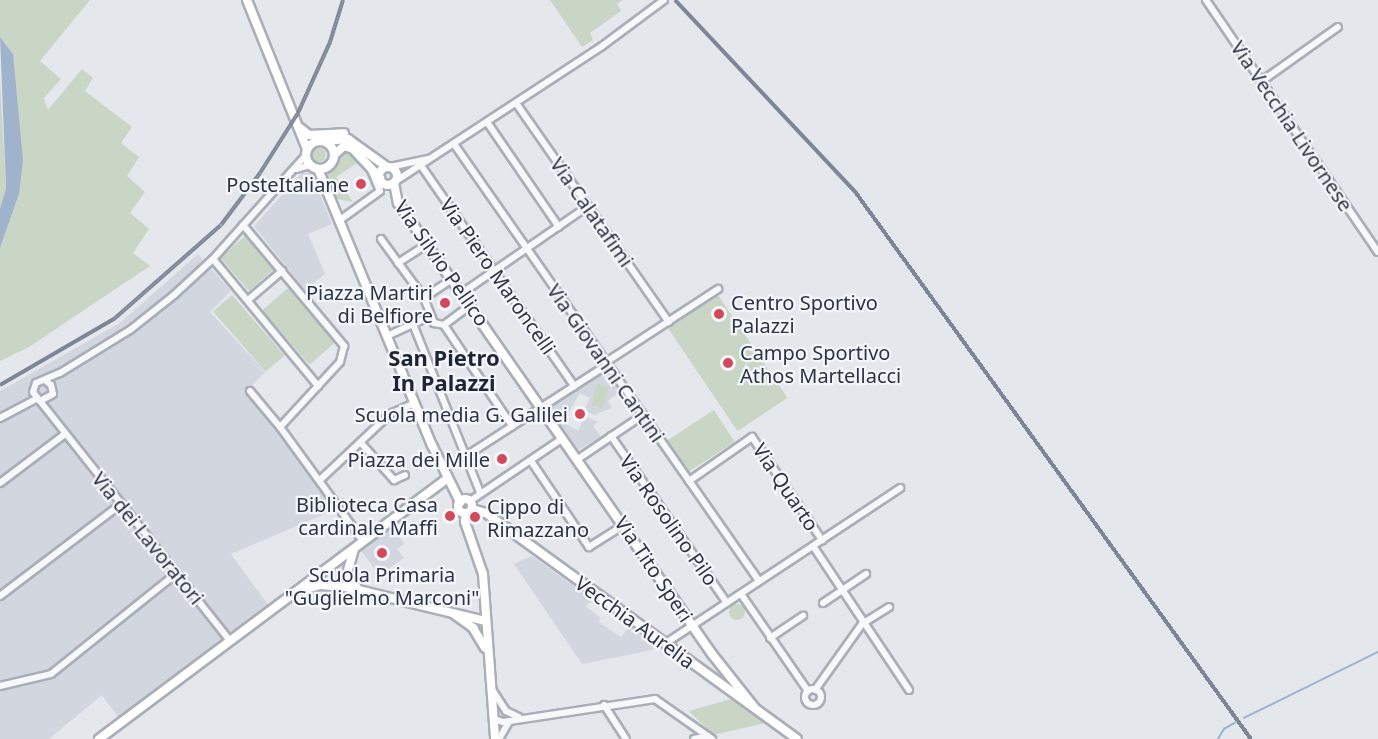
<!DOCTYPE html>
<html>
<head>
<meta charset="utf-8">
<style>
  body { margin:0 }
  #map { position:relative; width:1378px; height:739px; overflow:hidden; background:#e4e7ec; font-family:"Noto Sans",sans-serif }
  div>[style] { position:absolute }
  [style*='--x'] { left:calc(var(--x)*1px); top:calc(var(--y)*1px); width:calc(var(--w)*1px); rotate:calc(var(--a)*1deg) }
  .built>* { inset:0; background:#d2d6de }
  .green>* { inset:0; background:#c9d6c5; transform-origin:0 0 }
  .round { border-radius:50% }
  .water>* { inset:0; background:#9fb4cc }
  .stream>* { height:1.5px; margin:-0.75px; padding:0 0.75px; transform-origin:0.75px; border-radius:0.75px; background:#9fb4cc }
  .roads { filter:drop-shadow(2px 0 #a9aeb7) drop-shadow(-2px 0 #a9aeb7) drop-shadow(0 2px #a9aeb7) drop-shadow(0 -2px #a9aeb7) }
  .minor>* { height:6px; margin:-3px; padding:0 3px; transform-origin:3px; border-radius:3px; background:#f7f8fa }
  .minor>.ring { margin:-3px; padding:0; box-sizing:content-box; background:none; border:6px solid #f7f8fa; border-radius:50% }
  .major>* { height:8px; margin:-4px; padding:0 4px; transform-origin:4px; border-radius:4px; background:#fff }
  .major>.ring { margin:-4px; padding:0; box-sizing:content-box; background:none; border:8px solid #fff; border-radius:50% }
  .rail>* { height:4px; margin-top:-2px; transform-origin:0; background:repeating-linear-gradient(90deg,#f4f6f9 0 4.5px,#7d8696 0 9px); box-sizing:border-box; border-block:2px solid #7d8696 }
  .dots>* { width:16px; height:16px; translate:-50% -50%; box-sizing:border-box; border:3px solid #f4f6f9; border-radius:50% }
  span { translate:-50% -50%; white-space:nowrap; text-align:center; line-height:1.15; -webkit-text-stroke:4.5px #f4f6f9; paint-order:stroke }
  .street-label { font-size:20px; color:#2b3445 }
  .poi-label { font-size:20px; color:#2b3445 }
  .right { translate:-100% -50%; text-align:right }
  .left { translate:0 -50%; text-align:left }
  .quarter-label { font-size:22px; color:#1d2536; font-weight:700 }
</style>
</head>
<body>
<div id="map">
  <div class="built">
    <i style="clip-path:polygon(302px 173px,311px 173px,332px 224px,308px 234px,325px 274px,305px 290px,254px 226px)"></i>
    <i style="clip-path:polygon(198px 254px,231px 291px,210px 312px,265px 372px,246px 392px,336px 509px,231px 554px,269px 606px,118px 717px,102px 695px,49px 739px,0 739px,0 391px,120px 323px)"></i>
    <i style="clip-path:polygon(605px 371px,620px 392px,608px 401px,612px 408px,594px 415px,584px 410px,590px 398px,580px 393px,563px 422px,578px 431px,585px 416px,598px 422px,593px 426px,601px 437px,578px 450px,549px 408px)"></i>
    <i style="clip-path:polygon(392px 525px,404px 544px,397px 549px,404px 558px,379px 575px,360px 549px)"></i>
    <i style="clip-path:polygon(532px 556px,594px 600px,585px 606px,600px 617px,599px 622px,621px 637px,631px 625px,658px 644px,652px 650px,582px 664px,514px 564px)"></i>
  </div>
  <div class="green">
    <i style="clip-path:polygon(0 0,90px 0,40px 61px,61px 79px,44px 98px,48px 110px,82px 69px,93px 78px,85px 91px,132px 127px,121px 143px,139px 157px,127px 176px,145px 192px,130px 213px,149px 229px,133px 253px,150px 266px,29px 347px,0 361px,0 248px,19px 194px,13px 54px,0 37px)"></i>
    <i style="clip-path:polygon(550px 0,623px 0,617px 4px,621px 11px,590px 33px,593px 40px,582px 47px)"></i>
    <i style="clip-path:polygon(0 78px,6px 188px,0 209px)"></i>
    <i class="round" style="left:312px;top:148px;width:14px;height:14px"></i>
    <i style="clip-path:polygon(351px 149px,360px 161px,336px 177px,353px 202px,337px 199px,325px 180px,340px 152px)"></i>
    <i style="left:245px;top:236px;width:44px;height:33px;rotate:49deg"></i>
    <i style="left:288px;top:288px;width:72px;height:34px;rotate:49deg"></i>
    <i style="left:232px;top:295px;width:80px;height:25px;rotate:49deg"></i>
    <i style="left:718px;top:295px;width:124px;height:60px;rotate:56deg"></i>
    <i style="left:597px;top:384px;width:12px;height:22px;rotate:14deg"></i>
    <i style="left:714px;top:410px;width:38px;height:56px;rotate:57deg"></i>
    <i class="round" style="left:729px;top:604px;width:16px;height:16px"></i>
    <i style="clip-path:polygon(731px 699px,765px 723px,713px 735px,689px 711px)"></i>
  </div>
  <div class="water">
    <i style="clip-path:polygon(0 37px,13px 54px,23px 160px,19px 194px,0 248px,0 209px,6px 188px)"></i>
  </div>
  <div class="stream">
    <i style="--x:1244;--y:718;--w:149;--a:-26.2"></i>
    <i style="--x:1218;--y:739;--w:12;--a:-59"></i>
    <i style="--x:1224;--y:729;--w:13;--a:-29"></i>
  </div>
  <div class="roads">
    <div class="minor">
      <i style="--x:1206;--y:0;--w:305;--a:55.7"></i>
      <i style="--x:1262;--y:81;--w:93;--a:-35.4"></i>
      <i style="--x:516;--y:103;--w:267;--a:55.1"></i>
      <i style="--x:487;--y:122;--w:127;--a:55.6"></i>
      <i style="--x:454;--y:144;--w:533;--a:55.09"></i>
      <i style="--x:390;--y:167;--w:40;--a:-12"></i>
      <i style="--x:422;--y:167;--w:267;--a:55.2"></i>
      <i style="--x:297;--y:169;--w:14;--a:-17"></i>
      <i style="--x:396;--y:181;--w:246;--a:-33.2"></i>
      <i style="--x:602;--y:46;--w:77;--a:-36.6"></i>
      <i style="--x:340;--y:220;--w:49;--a:-35.9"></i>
      <i style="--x:380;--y:191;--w:23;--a:-113"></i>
      <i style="--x:243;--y:225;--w:158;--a:50.1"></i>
      <i style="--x:344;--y:346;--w:16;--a:104"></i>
      <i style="--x:340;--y:362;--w:88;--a:132.7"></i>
      <i style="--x:280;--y:427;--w:140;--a:54"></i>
      <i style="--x:381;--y:239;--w:73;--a:53.9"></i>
      <i style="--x:213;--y:259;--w:165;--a:50.4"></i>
      <i style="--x:398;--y:263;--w:35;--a:-33"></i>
      <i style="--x:452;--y:279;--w:34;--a:146"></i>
      <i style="--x:424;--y:298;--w:27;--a:68"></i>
      <i style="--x:434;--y:323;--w:10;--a:11"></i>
      <i style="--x:444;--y:325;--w:34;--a:-37"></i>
      <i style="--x:462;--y:293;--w:153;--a:-34.6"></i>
      <i style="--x:248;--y:300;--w:45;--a:-40.5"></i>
      <i style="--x:413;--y:324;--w:181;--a:68.3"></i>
      <i style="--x:444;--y:325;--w:122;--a:56"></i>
      <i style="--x:387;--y:336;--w:47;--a:-24.9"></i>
      <i style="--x:606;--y:362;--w:134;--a:-33.1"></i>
      <i style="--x:46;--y:381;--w:6;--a:39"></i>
      <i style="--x:51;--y:385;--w:9;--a:77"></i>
      <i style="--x:53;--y:394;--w:15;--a:152"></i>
      <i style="--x:40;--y:401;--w:11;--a:-128"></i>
      <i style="--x:33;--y:392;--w:9;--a:-72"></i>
      <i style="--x:36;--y:383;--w:26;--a:-23"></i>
      <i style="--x:60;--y:373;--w:82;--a:-31.6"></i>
      <i style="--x:130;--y:330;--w:56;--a:-38.5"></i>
      <i style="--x:174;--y:295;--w:53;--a:-42.7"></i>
      <i style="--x:213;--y:259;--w:140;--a:-48.2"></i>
      <i style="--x:250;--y:391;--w:47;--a:50.2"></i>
      <i style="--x:40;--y:401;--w:306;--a:51.6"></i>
      <i style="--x:0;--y:418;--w:41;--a:-27.8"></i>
      <i style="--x:611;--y:436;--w:203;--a:55.2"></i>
      <i style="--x:361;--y:443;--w:50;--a:48.3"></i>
      <i style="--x:394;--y:480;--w:12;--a:-24"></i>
      <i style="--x:466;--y:456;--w:169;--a:-32.9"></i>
      <i style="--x:578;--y:459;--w:78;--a:-34.1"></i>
      <i style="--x:531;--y:461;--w:104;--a:56"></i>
      <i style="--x:589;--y:547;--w:41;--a:-32.2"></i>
      <i style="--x:321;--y:479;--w:95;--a:-43.3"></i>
      <i style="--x:390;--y:414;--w:27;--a:-24"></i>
      <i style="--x:689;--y:481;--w:77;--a:-34.9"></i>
      <i style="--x:752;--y:437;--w:125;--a:55.8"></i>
      <i style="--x:0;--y:483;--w:81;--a:-37"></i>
      <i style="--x:470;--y:501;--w:112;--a:-34.1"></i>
      <i style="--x:813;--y:546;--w:173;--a:56.3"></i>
      <i style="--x:741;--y:594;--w:118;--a:55.4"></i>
      <i style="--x:0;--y:596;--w:151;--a:-37.2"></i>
      <i style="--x:823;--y:603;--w:52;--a:-34"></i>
      <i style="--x:770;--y:638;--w:40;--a:-34"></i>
      <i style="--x:666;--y:643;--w:281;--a:-33.5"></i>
      <i style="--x:0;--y:686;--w:52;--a:-13.2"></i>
      <i style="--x:51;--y:674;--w:160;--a:-38.7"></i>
      <i class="ring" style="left:805px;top:689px;width:10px;height:10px"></i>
      <i style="--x:815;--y:690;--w:81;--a:-54.5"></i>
      <i style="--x:862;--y:624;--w:32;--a:-32"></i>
      <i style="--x:493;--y:691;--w:24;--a:57"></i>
      <i style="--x:506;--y:711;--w:14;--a:25"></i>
      <i style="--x:604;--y:705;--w:40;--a:57.1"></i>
      <i style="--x:494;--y:719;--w:9;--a:18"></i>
      <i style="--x:503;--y:722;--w:154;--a:-8.6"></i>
      <i style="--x:655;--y:699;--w:70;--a:35.1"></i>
      <i style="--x:499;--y:739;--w:20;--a:-60"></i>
      <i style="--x:694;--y:739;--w:14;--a:-12"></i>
    </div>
    <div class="major">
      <i style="--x:247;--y:0;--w:161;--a:68.1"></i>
      <i style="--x:300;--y:128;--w:11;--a:38"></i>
      <i style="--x:309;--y:135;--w:35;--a:-3"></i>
      <i style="--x:324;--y:141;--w:24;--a:-5"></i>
      <i style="--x:348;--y:139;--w:48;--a:35.7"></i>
      <i class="ring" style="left:306px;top:141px;width:20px;height:20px"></i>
      <i style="--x:334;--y:155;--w:13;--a:-42"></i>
      <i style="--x:344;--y:146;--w:9;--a:18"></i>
      <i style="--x:353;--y:149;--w:40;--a:47"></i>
      <i class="ring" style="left:379px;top:167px;width:10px;height:10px"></i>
      <i style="--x:318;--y:169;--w:299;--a:67.6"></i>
      <i style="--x:432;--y:445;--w:64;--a:63.8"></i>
      <i style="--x:394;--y:183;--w:20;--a:79"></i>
      <i style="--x:398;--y:203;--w:550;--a:55.15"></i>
      <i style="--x:712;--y:654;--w:68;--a:51.6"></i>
      <i class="ring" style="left:458px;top:499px;width:6px;height:6px"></i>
      <i style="--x:472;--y:509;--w:15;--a:16"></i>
      <i style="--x:486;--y:513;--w:384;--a:36"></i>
      <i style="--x:466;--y:513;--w:9;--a:96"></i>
      <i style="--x:465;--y:522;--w:55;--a:70.9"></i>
      <i style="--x:483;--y:574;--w:165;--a:85.8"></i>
      <i style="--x:354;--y:549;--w:26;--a:106"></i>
      <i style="--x:347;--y:574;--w:17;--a:54"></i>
      <i style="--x:303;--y:590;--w:19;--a:-16"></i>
      <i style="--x:321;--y:585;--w:25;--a:5"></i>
      <i style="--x:346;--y:587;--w:144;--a:13.7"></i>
      <i style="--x:454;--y:614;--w:24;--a:36"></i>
      <i style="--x:473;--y:628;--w:23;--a:59"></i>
      <i style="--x:99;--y:739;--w:434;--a:-36.8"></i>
    </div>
  </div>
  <div class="rail">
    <i style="--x:675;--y:0;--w:265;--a:46.8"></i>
    <i style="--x:856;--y:193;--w:674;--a:54.12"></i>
    <i style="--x:0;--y:385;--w:132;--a:-30.1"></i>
    <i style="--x:114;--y:319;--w:142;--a:-41.3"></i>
    <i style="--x:221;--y:225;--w:65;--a:-53.1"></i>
    <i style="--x:260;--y:173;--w:71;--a:-57.7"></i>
    <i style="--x:298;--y:113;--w:78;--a:-65.7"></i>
    <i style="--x:330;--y:42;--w:44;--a:-72.8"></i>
  </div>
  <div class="dots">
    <i style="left:361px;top:184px;background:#d1495b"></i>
    <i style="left:445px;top:303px;background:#d1495b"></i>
    <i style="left:719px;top:314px;background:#d1495b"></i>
    <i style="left:728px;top:363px;background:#d1495b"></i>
    <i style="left:580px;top:414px;background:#d1495b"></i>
    <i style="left:502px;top:459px;background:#d1495b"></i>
    <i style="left:450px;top:516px;background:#d1495b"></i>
    <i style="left:475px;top:517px;background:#d1495b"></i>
    <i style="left:382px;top:553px;background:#d1495b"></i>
  </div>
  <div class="street-label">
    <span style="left:1292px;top:126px;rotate:56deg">Via Vecchia Livornese</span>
    <span style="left:592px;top:212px;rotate:55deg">Via Calatafimi</span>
    <span style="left:442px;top:263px;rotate:55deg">Via Silvio Pellico</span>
    <span style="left:498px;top:276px;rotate:55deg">Via Piero Maroncelli</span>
    <span style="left:606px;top:363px;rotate:55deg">Via Giovanni Cantini</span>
    <span style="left:786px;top:487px;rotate:56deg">Via Quarto</span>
    <span style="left:669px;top:520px;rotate:55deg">Via Rosolino Pilo</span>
    <span style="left:148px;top:538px;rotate:51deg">Via dei Lavoratori</span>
    <span style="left:654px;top:569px;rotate:56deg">Via Tito Speri</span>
    <span style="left:635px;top:622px;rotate:36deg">Vecchia Aurelia</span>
  </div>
  <div class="poi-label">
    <span class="right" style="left:349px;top:184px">PosteItaliane</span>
    <span class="right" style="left:433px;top:304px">Piazza Martiri<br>di Belfiore</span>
    <span class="left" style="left:731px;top:314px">Centro Sportivo<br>Palazzi</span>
    <span class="left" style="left:740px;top:364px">Campo Sportivo<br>Athos Martellacci</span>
    <span class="right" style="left:568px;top:414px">Scuola media G. Galilei</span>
    <span class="right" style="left:490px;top:459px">Piazza dei Mille</span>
    <span class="right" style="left:438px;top:516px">Biblioteca Casa<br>cardinale Maffi</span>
    <span class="left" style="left:487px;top:518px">Cippo di<br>Rimazzano</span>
    <span style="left:382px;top:586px">Scuola Primaria<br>"Guglielmo Marconi"</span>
  </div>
  <div class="quarter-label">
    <span style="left:444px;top:370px">San Pietro<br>In Palazzi</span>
  </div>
</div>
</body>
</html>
